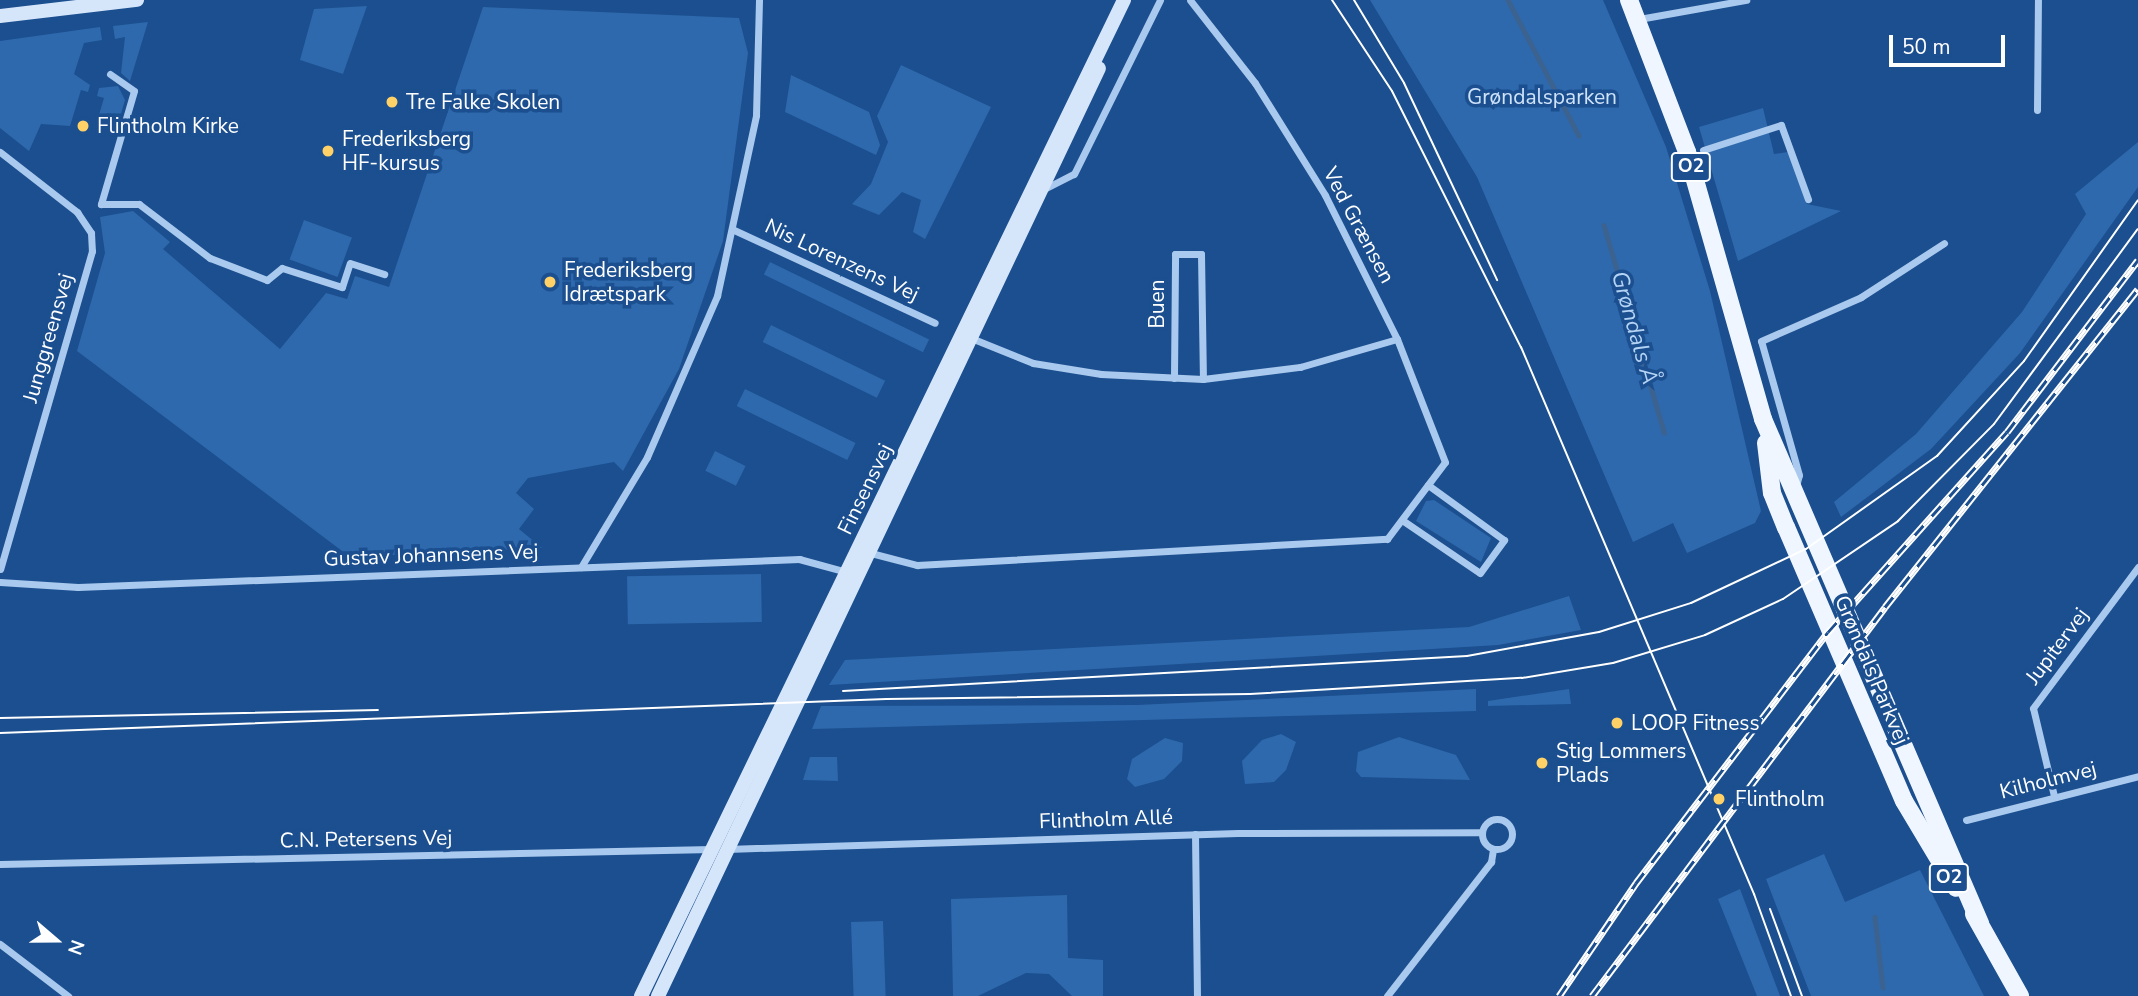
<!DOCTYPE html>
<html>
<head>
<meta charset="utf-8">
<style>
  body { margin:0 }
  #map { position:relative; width:2138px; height:996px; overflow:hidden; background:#1b4f8f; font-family:"Nunito Sans",sans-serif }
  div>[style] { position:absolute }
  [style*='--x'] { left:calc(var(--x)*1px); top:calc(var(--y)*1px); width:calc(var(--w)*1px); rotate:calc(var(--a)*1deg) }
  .green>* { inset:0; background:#2e69ad; transform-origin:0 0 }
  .stream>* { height:4.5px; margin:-2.25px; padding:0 2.25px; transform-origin:2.25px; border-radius:2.25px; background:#3c6290 }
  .street>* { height:7px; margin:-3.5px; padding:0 3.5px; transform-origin:3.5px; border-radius:3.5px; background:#a9c9ee }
  .street>.ring { margin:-3.5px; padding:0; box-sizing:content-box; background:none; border:7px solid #a9c9ee; border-radius:50% }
  .secondary>* { height:14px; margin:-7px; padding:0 7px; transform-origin:7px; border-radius:7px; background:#d6e6fa }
  .primary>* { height:18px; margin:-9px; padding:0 9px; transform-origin:9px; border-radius:9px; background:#f0f6ff }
  .tram>* { height:2px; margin:-1px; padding:0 1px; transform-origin:1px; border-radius:1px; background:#fff }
  .rail>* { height:7px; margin-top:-3.5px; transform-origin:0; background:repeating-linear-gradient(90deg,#1b4f8f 0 13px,#fff 0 26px); box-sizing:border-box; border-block:2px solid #fff }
  .dots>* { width:19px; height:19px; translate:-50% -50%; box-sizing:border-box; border:4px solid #1b4f8f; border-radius:50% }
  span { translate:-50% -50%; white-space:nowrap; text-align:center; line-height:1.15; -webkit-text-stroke:7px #1b4f8f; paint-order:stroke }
  .shield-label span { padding:2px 5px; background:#1b4f8f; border:2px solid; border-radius:5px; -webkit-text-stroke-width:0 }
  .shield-label { font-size:19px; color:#fff; font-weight:700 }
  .park-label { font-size:21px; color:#cfe3fa }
  .poi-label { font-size:21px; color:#fff }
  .left { translate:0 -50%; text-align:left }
  .street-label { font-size:21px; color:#fff }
  .water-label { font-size:23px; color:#b5d3f5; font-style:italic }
  .north { position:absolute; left:21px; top:905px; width:70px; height:70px; -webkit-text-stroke:5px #1b4f8f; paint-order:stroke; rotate:110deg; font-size:19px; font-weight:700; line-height:28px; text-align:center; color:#fff }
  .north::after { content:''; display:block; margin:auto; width:24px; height:32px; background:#fff; clip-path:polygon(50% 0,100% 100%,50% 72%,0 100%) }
  .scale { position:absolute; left:1889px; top:35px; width:116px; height:32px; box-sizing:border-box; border:4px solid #fff; border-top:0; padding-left:9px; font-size:21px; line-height:24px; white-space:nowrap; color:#fff; -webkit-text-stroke:5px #1b4f8f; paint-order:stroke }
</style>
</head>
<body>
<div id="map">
  <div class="green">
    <i style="clip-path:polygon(1370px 0,1603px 0,1666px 147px,1710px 291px,1761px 511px,1755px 523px,1687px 553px,1673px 523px,1633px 542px,1477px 177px)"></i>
    <i style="clip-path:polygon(367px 6px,343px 74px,300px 60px,314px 9px)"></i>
    <i style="clip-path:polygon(483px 7px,739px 18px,748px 53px,723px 241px,679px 369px,623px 471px,614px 462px,528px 478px,516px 493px,534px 509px,519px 529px,542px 548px,350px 557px,77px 351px,105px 253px,100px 217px,133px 211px,170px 242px,163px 249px,280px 349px,326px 293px,347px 299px,355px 276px,389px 287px)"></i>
    <i style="clip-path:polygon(148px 22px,130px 81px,121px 73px,125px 37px,115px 39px,113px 26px)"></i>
    <i style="clip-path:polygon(100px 27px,102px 40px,84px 43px,74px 74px,90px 85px,88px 92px,81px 90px,70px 126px,41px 124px,29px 151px,0 128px,0 41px)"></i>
    <i style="clip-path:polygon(901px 65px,991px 107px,925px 239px,913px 232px,921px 200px,902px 192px,879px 215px,852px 204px,871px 184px,888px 142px,877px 116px)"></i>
    <i style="clip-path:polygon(791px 75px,869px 112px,880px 145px,876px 155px,785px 112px)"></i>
    <i style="clip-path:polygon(118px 86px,125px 100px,116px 131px,96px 125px,104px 98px,97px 96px,99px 88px)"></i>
    <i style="clip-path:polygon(1763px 108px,1774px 154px,1788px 152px,1807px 204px,1841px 211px,1738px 261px,1699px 127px)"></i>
    <i style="clip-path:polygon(2138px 142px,2138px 187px,2020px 353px,1931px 449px,1841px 517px,1834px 502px,1916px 434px,2022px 312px,2086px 214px,2075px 194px)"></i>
    <i style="left:304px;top:220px;width:51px;height:42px;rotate:20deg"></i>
    <i style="left:770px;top:262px;width:177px;height:14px;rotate:26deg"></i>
    <i style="left:771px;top:325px;width:127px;height:19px;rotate:26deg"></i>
    <i style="left:745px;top:389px;width:123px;height:19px;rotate:26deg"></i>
    <i style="left:715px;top:451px;width:34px;height:22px;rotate:26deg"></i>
    <i style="clip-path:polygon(1434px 500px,1491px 538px,1481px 562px,1416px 521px,1426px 501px)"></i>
    <i style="left:761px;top:574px;width:48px;height:134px;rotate:89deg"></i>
    <i style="clip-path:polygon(1569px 596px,1581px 630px,1498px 645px,829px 685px,845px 660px,1469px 627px)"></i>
    <i style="clip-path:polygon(1476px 689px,1476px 711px,812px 729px,821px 706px,1137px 705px)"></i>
    <i style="clip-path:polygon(1569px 689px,1571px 704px,1488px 706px,1488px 701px)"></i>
    <i style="clip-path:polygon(1281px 734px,1296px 742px,1286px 770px,1274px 782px,1245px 784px,1242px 761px,1262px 740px)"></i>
    <i style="clip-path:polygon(1399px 737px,1456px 755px,1470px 780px,1361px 777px,1356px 771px,1358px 752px)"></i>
    <i style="clip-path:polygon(1165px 738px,1183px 743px,1182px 761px,1164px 779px,1135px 787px,1127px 779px,1132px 759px)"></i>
    <i style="clip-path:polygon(810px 757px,837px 757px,838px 781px,803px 780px)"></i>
    <i style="clip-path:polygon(1824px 854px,1845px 902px,1920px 870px,1984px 996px,1811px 996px,1766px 879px)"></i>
    <i style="clip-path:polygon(1740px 889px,1780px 996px,1757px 996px,1718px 899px)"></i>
    <i style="clip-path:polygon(1067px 895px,1068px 958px,1103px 960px,1103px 996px,1072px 996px,1049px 974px,1026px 973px,978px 996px,953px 996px,951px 899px)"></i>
    <i style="left:883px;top:921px;width:75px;height:32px;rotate:88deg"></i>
  </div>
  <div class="stream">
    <i style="--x:1508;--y:0;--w:153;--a:62.4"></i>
    <i style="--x:1604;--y:225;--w:216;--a:73.8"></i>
    <i style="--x:1875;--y:917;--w:71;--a:83.6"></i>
  </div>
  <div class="street">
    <i style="--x:1639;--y:19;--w:109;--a:-10.1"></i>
    <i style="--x:110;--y:74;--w:29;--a:35"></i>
    <i style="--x:134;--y:91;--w:118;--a:106.3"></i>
    <i style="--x:101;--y:204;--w:38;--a:0"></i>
    <i style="--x:139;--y:204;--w:89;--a:37.3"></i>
    <i style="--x:210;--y:258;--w:61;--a:21.1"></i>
    <i style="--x:267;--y:280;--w:19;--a:-39"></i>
    <i style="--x:282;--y:268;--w:63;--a:17.6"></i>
    <i style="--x:342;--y:287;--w:25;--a:-72"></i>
    <i style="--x:350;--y:263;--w:36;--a:18"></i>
    <i style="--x:2037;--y:110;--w:110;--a:-89.5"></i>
    <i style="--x:1703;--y:150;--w:82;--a:-17.8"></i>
    <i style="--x:1781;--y:125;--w:79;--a:70"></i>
    <i style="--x:0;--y:152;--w:98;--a:37.9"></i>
    <i style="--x:77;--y:212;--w:25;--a:56"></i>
    <i style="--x:91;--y:233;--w:18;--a:87"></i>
    <i style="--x:92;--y:251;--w:331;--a:106.1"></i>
    <i style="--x:1046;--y:188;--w:31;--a:-27"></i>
    <i style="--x:1074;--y:174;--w:194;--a:-63.7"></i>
    <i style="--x:734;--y:230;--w:221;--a:24.8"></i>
    <i style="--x:971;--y:338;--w:67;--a:22"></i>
    <i style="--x:1033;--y:363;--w:69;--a:9.2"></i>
    <i style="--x:1101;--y:374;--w:102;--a:2.8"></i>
    <i style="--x:1203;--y:379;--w:98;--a:-7.1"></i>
    <i style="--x:1300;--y:367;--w:101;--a:-16.1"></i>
    <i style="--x:1174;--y:378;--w:124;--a:-89.5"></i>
    <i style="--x:1175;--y:254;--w:26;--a:0"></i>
    <i style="--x:1201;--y:254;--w:125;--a:89.1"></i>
    <i style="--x:1796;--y:486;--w:11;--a:-75"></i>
    <i style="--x:1799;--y:475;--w:139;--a:-105.8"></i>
    <i style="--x:1761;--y:341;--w:109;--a:-23.7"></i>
    <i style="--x:1861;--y:297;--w:99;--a:-33"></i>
    <i style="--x:1402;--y:520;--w:94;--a:34.2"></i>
    <i style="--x:1480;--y:573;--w:41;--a:-54"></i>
    <i style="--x:1504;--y:540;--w:94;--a:-144.1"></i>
    <i style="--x:867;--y:552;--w:52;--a:14.6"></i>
    <i style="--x:917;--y:565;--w:471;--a:-3.2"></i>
    <i style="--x:1387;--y:539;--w:96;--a:-53"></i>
    <i style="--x:1445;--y:462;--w:132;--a:-111.3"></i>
    <i style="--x:1397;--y:339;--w:161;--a:-116.6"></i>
    <i style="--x:1325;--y:195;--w:132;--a:-122"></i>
    <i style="--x:1255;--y:83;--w:105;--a:-128.1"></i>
    <i style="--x:581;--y:567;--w:128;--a:-59"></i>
    <i style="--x:647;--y:457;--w:176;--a:-66.5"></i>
    <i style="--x:717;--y:296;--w:185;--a:-77.8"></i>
    <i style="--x:756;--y:115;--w:115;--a:-88.5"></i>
    <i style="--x:0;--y:582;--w:78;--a:3.7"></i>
    <i style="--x:78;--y:587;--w:722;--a:-2.22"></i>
    <i style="--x:799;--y:559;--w:50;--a:15.2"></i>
    <i style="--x:2054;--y:796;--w:90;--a:-103.4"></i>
    <i style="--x:2033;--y:708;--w:176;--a:-53.3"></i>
    <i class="ring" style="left:1482px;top:819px;width:23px;height:23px"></i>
    <i style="--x:1966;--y:820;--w:178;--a:-14.3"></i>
    <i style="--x:1195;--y:834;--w:162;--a:89.3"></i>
    <i style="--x:727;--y:849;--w:511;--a:-1.79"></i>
    <i style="--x:1238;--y:833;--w:244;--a:-0.2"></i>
    <i style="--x:0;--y:864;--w:712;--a:-1.21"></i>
    <i style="--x:0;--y:944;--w:86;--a:37.4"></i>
    <i style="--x:1387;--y:996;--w:170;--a:-52.2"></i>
    <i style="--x:1491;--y:862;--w:13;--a:-81"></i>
  </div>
  <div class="secondary">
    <i style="--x:0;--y:16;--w:138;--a:-6.7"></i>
    <i style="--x:641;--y:996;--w:1107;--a:-64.13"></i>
    <i style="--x:658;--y:996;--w:1027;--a:-64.58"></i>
  </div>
  <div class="primary">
    <i style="--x:1629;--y:0;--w:163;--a:69.1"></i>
    <i style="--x:1687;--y:152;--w:278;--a:74.1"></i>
    <i style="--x:1763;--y:419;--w:549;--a:66.71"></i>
    <i style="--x:1766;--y:443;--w:50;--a:83.2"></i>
    <i style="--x:1772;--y:493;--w:37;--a:68"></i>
    <i style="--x:1786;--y:527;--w:298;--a:66.7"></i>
    <i style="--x:1904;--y:801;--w:101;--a:59.1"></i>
    <i style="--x:1974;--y:914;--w:94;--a:60.7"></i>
  </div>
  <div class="tram">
    <i style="--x:1332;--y:0;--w:109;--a:56.6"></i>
    <i style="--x:1392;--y:91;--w:287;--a:63.3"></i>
    <i style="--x:1521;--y:347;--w:595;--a:66.93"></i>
    <i style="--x:1754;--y:894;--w:109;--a:70.1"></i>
    <i style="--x:1354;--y:0;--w:97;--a:58.9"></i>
    <i style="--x:1404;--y:83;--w:218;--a:64.7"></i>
    <i style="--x:843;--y:691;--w:625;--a:-3.21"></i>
    <i style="--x:1467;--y:656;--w:134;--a:-10.3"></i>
    <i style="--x:1599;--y:632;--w:96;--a:-17.5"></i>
    <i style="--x:1691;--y:603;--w:127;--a:-25.2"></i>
    <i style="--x:1806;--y:549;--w:161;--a:-35.4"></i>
    <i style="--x:1937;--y:456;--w:129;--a:-47.5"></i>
    <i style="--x:2024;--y:361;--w:197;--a:-54.7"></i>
    <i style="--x:0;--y:718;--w:378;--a:-1.2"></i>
    <i style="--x:0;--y:733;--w:887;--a:-2.2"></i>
    <i style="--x:886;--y:699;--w:364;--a:-0.8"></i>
    <i style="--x:1250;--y:694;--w:272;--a:-3.4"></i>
    <i style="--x:1522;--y:678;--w:92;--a:-9.4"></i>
    <i style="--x:1613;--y:663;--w:96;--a:-16.9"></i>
    <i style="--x:1705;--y:635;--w:86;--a:-24.8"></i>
    <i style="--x:1783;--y:599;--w:139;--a:-34.1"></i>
    <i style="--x:1898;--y:521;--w:136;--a:-45.3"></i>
    <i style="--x:1994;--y:424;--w:242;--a:-53.6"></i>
    <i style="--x:1770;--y:909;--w:93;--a:69.8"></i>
  </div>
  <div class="rail">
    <i style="--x:1559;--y:996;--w:137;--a:-55.7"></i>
    <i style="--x:1636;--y:883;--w:316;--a:-52.6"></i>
    <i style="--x:1828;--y:632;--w:268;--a:-48.2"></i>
    <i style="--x:2007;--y:432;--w:216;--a:-52.7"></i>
    <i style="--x:1592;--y:996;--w:487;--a:-53"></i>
    <i style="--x:1885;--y:607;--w:406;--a:-51.5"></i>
  </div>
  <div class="dots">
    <i style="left:392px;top:102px;background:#ffd166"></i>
    <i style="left:83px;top:126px;background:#ffd166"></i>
    <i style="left:328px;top:151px;background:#ffd166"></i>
    <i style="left:550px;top:282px;background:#ffd166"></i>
    <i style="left:1617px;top:723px;background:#ffd166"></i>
    <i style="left:1542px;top:763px;background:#ffd166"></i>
    <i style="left:1719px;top:799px;background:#ffd166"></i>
  </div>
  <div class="shield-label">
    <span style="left:1691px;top:167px">O2</span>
    <span style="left:1949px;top:878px">O2</span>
  </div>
  <div class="park-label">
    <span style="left:1542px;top:97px">Grøndalsparken</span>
  </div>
  <div class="poi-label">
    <span class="left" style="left:406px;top:102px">Tre Falke Skolen</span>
    <span class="left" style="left:97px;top:126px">Flintholm Kirke</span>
    <span class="left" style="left:342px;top:151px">Frederiksberg<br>HF-kursus</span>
    <span class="left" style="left:564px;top:282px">Frederiksberg<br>Idrætspark</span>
    <span class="left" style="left:1631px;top:723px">LOOP Fitness</span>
    <span class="left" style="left:1556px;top:763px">Stig Lommers<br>Plads</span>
    <span class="left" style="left:1735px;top:799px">Flintholm</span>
  </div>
  <div class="street-label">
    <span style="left:1359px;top:225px;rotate:62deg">Ved Grænsen</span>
    <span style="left:842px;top:260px;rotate:25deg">Nis Lorenzens Vej</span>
    <span style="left:1157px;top:304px;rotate:-90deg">Buen</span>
    <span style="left:48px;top:338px;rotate:-74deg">Junggreensvej</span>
    <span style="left:865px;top:489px;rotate:-64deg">Finsensvej</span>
    <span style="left:431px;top:555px;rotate:-2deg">Gustav Johannsens Vej</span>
    <span style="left:2057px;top:646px;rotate:-53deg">Jupitervej</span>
    <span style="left:1872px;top:670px;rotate:67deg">Grøndals Parkvej</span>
    <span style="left:2048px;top:780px;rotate:-14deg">Kilholmvej</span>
    <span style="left:1106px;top:819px;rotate:-2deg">Flintholm Allé</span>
    <span style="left:366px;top:839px;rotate:-1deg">C.N. Petersens Vej</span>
  </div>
  <div class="water-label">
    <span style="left:1634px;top:328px;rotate:74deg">Grøndals Å</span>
  </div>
  <div class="north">N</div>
  <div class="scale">50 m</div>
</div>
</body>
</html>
